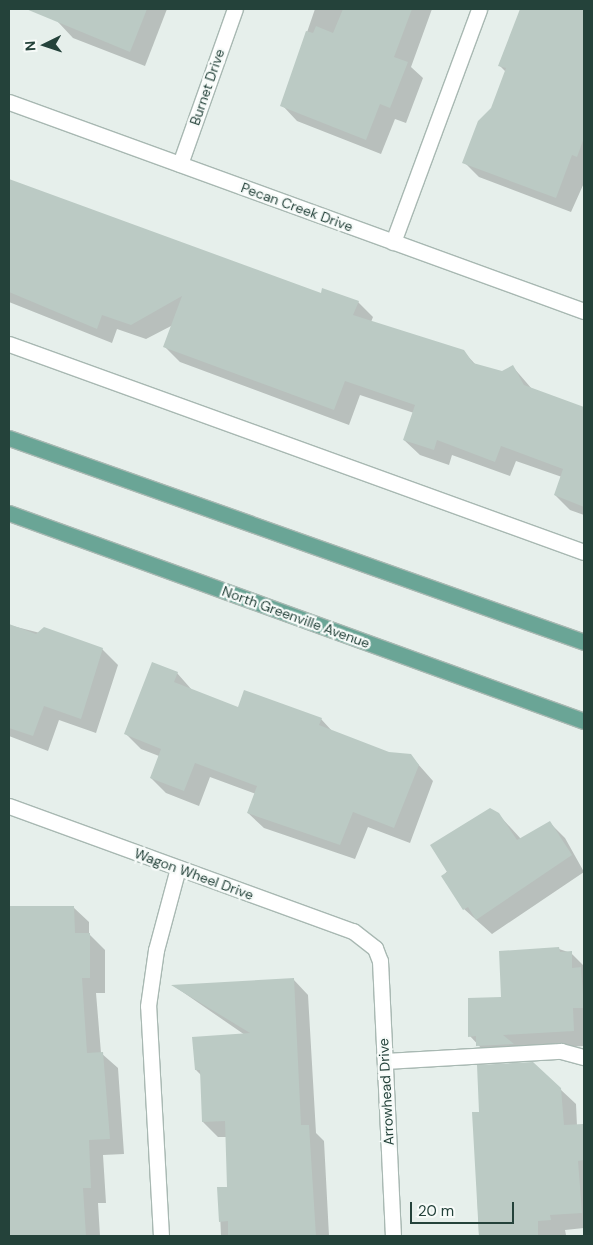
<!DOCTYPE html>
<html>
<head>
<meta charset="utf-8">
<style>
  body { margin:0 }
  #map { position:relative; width:593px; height:1245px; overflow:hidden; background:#e6efeb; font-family:"DM Sans",sans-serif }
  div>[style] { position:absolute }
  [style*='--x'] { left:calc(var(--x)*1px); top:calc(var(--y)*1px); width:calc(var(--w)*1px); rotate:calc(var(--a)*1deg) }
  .shadow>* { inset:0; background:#0003 }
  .building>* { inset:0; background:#bbcac4 }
  .roads { filter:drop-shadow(1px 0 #a8b8b2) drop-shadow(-1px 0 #a8b8b2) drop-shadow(0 1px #a8b8b2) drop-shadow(0 -1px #a8b8b2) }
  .minor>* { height:15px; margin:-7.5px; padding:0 7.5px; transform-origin:7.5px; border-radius:7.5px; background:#fff }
  .major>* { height:15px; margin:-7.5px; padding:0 7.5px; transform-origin:7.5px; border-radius:7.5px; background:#6aa596 }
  span { translate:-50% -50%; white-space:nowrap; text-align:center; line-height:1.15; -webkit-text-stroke:4.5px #f7fbf9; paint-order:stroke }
  .street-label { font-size:14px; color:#24423a }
  .frame { position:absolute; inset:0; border:10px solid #24423a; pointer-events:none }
  .north { position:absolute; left:20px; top:20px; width:50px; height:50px; -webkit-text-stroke:4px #f7fbf9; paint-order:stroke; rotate:266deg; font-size:14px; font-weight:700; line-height:20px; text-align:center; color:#24423a }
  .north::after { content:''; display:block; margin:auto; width:18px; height:22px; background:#24423a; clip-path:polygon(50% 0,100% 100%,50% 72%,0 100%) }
  .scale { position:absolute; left:410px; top:1202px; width:104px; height:22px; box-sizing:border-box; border:2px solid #24423a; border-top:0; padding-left:6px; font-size:15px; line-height:18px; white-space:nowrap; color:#24423a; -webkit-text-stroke:4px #f7fbf9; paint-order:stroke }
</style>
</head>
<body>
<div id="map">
  <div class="shadow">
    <i style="clip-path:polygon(63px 9px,167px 9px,145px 66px,73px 38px,58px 22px)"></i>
    <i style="clip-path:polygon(315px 9px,432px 9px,411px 67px,423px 78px,406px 123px,395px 119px,381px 154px,297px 121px,282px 105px)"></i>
    <i style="clip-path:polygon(521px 9px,584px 9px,584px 183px,571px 212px,479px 177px,464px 162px,492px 109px,506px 72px,499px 65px)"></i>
    <i style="clip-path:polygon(9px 180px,321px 294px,358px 302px,373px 317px,371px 322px,463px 351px,476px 365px,502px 372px,513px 367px,532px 389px,584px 408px,584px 515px,570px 510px,555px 495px,562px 477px,516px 461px,510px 476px,452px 455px,449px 465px,420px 455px,404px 440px,414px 413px,360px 395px,349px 425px,180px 362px,165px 347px,173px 325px,146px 339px,117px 329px,112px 343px,9px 302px)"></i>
    <i style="clip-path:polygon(9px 625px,102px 649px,118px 665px,96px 733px,59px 720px,48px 751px,9px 736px)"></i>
    <i style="clip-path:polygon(177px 673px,192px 690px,239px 709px,321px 719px,333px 732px,389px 753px,410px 755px,433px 781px,410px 843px,368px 827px,355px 859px,264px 828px,248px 813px,256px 794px,210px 777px,199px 806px,166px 793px,151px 778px,159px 756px,141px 749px,125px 733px)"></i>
    <i style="clip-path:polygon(498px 814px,521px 839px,550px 823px,565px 838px,584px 872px,492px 934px,464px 909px,443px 876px)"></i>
    <i style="clip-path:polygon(9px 907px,73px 907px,89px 922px,89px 934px,105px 950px,105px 993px,96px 993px,101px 1053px,118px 1068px,124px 1154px,103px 1155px,106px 1203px,98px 1203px,100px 1236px,9px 1236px)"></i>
    <i style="clip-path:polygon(559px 949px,571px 953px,584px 966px,584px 1046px,517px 1050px,493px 1061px,470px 1036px,502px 998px)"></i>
    <i style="clip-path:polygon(293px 979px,308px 995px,316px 1133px,324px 1141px,329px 1236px,221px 1236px,219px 1189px,228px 1188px,227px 1137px,218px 1137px,203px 1122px,201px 1075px,196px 1070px,245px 1035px,174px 986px)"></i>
    <i style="clip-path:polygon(560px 1089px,576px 1104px,577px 1126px,584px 1127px,584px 1228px,565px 1230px,566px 1235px,559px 1236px,479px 1236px,474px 1114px)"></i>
  </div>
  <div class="building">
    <i style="clip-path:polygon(26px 9px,147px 9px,130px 52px)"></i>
    <i style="clip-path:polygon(343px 9px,412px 9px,394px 57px,408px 62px,390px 108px,380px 104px,366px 140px,280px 106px,306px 31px,313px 33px,316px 26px,333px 33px)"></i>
    <i style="clip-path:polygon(520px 9px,584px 9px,584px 138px,577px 157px,572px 155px,556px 198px,462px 163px,478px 121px,491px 108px,506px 68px,498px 66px)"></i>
    <i style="clip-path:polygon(9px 179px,321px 293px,322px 288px,359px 301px,353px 315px,464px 350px,473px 363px,502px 371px,513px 365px,524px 385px,584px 407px,584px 507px,554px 495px,563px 469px,501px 446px,495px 462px,437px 440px,434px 450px,403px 440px,415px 405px,345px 381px,334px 410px,163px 347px,182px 296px,131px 325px,102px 315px,97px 329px,9px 292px)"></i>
    <i style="clip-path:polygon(9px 624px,36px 634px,44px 627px,103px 648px,81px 719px,44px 706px,33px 736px,9px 728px)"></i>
    <i style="clip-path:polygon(152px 662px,178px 672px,174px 682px,238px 707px,244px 690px,322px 718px,319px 725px,389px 752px,411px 754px,419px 765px,394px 828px,353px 812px,340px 845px,247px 813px,257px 786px,195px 763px,184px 791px,150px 778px,161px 749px,124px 734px)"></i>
    <i style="clip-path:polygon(490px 808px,499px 813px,517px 840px,550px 821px,572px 855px,476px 920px,468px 907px,463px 910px,441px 876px,447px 872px,430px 845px)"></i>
    <i style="clip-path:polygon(9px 906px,74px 906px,75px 933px,90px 933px,90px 978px,82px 978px,87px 1053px,103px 1052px,110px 1139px,89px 1140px,91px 1188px,83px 1188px,86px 1236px,9px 1236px)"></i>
    <i style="clip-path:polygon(559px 947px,560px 952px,572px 951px,572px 968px,581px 967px,584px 1008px,573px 1008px,574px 1031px,503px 1035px,514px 1044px,476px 1046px,476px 1036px,468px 1037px,468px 998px,501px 997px,499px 951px)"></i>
    <i style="clip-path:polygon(294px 978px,301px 1125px,309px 1125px,316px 1236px,228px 1236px,228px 1221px,219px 1222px,217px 1187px,227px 1187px,225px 1121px,202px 1122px,200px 1070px,195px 1070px,192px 1037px,250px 1033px,171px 985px)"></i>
    <i style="clip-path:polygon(533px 1062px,561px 1088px,564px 1125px,583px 1124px,584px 1160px,578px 1161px,582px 1213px,550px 1215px,551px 1220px,538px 1221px,538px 1236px,479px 1236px,472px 1112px,479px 1112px,477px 1065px)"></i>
  </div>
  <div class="roads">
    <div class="minor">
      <i style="--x:9;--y:102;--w:612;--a:19.98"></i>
      <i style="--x:180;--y:164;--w:164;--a:-70.5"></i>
      <i style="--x:393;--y:242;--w:248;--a:-69.7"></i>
      <i style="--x:9;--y:344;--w:611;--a:19.89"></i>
      <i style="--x:9;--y:806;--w:366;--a:20"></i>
      <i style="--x:353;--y:931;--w:28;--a:38"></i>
      <i style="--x:375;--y:948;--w:14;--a:69"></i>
      <i style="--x:380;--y:961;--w:275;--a:87.3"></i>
      <i style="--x:385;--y:1061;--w:176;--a:-3.3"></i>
      <i style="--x:561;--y:1051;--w:24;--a:15"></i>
      <i style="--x:161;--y:1236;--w:230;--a:-93.2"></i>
      <i style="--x:148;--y:1006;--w:57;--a:-81.9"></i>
      <i style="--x:156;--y:950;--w:85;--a:-75"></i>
    </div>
    <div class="major">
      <i style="--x:9;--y:438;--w:610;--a:19.53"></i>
      <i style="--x:9;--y:513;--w:611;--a:19.89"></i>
    </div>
  </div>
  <div class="street-label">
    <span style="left:207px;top:87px;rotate:-71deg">Burnet Drive</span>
    <span style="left:297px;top:207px;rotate:20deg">Pecan Creek Drive</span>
    <span style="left:296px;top:617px;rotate:20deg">North Greenville Avenue</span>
    <span style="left:194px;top:874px;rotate:20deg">Wagon Wheel Drive</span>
    <span style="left:386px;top:1092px;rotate:-93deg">Arrowhead Drive</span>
  </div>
  <div class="frame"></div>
  <div class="north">N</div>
  <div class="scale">20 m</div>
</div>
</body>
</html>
